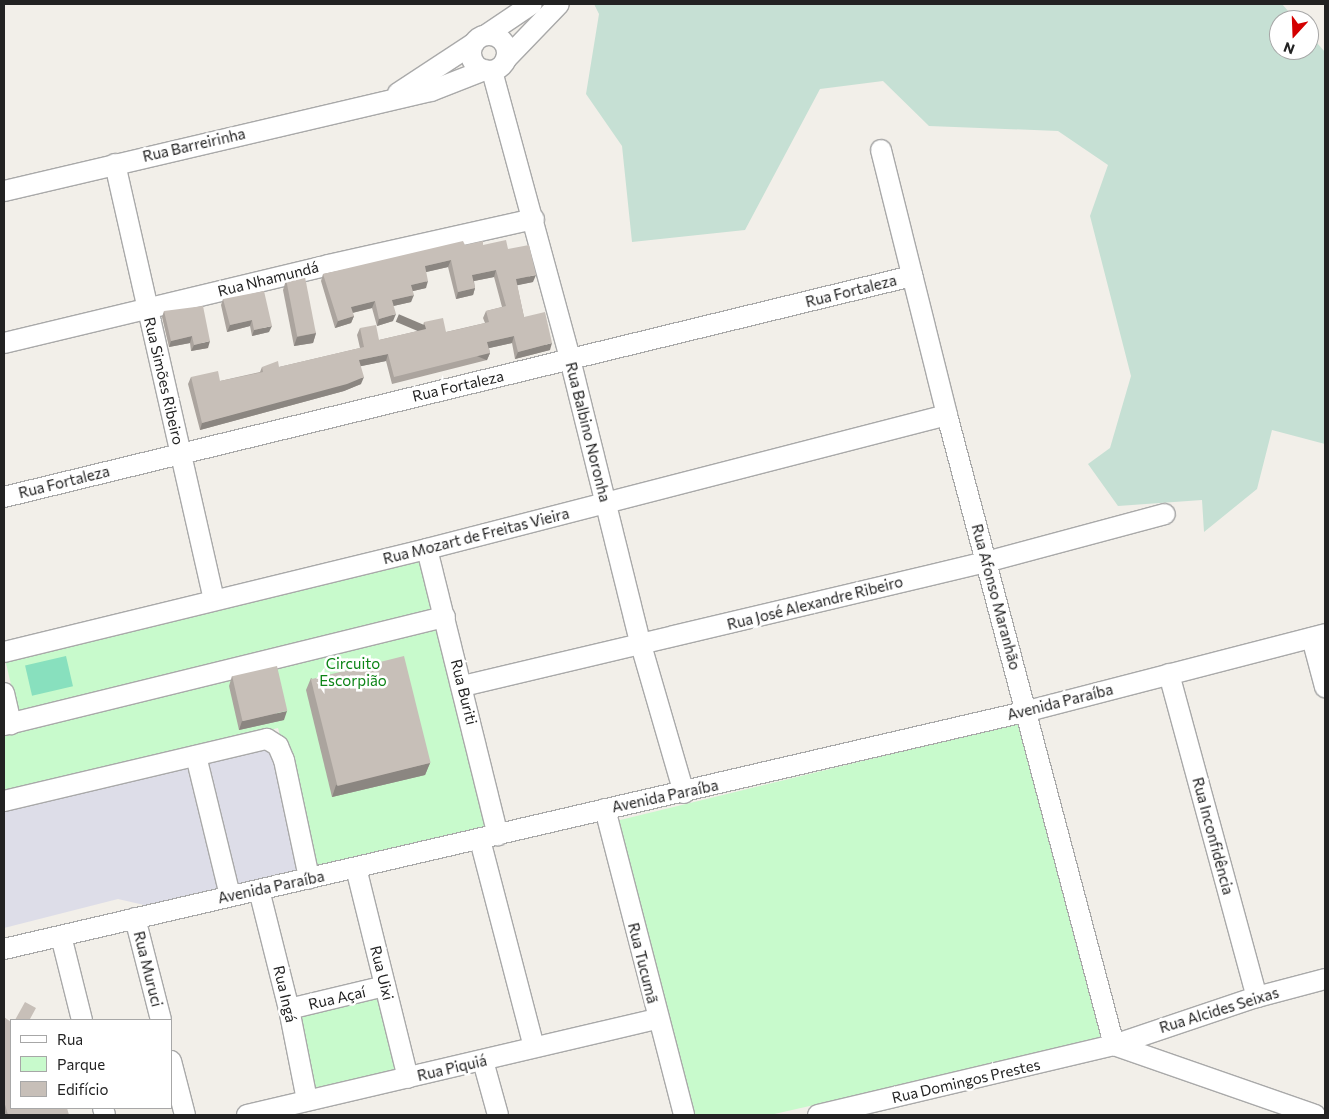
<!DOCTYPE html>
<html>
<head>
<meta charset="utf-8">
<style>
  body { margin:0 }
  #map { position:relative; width:1329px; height:1119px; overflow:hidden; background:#f2efe9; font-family:Commissioner,sans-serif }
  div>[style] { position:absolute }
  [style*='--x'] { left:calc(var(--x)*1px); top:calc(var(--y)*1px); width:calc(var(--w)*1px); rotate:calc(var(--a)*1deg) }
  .wetland>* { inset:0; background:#c6e0d4 }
  .park>* { inset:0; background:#c8facc; transform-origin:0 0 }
  .pitch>* { inset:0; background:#88e0be; transform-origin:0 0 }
  .plaza>* { inset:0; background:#dddde8 }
  .roads { filter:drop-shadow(1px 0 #a9a9a9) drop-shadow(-1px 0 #a9a9a9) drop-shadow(0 1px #a9a9a9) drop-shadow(0 -1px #a9a9a9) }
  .minor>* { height:20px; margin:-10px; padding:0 10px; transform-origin:10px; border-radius:10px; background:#fff }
  .minor>.ring { margin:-10px; padding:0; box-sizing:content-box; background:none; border:20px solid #fff; border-radius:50% }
  .wall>* { inset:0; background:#aba49e }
  .shaded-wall>* { inset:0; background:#8b8681; transform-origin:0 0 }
  .building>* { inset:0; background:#c7bfb8; transform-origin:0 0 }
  span { translate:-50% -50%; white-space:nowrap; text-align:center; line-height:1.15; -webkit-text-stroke:5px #fff; paint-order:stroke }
  .street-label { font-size:15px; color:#222 }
  .park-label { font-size:15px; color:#0c8416 }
  .frame { position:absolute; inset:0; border:5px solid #222; pointer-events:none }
  .legend { position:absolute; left:10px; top:1019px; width:162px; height:90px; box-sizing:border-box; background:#fff; border:1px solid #a7a7a7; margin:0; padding:6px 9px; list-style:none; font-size:15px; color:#222 }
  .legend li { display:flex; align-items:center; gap:10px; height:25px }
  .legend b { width:25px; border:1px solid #a7a7a7 }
  .north { position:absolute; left:1269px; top:10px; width:50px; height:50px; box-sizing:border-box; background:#fff; border:1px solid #a7a7a7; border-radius:50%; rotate:200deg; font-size:14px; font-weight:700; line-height:20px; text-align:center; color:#222 }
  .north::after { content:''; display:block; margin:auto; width:18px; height:22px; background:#d40000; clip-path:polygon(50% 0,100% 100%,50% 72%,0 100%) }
</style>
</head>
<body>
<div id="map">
  <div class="wetland">
    <i style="clip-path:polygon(594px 4px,1282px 4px,1296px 20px,1279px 20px,1279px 50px,1309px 50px,1309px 34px,1325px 52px,1325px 444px,1272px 430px,1257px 489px,1204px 532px,1202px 500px,1118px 506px,1088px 464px,1110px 448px,1131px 376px,1090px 216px,1108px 165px,1058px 131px,929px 126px,883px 81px,820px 89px,745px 230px,632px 242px,622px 146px,586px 94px,599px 14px)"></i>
  </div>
  <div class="park">
    <i style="clip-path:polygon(422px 558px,488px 828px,315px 869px,278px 728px,4px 794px,4px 733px,21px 727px,5px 659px)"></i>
    <i style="clip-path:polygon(1019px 723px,1105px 1039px,770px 1115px,694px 1115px,616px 821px)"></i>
    <i style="left:383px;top:990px;width:87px;height:91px;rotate:77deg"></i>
  </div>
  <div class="pitch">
    <i style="left:66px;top:656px;width:31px;height:42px;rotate:77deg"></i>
  </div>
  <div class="plaza">
    <i style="clip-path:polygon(270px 747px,299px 871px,157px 908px,118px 899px,4px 928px,4px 810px)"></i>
  </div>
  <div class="roads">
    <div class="minor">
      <i style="--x:486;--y:35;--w:55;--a:-34"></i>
      <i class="ring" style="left:471px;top:35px;width:16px;height:16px"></i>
      <i style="--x:506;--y:59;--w:76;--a:-46.1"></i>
      <i style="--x:492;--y:71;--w:298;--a:74.8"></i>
      <i style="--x:570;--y:359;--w:295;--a:76.1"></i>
      <i style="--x:641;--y:645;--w:154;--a:73.8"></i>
      <i style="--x:398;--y:93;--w:91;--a:-33.3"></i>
      <i style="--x:881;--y:150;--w:273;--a:76"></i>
      <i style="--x:947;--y:415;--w:652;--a:75.15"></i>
      <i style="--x:115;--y:164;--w:446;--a:77.2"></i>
      <i style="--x:4;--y:191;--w:439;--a:-13.2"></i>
      <i style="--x:431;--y:91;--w:58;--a:-21.3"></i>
      <i style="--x:4;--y:343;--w:333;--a:-13.5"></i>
      <i style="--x:328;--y:265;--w:211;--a:-12.6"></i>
      <i style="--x:4;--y:497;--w:935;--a:-13.68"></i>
      <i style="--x:427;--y:549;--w:295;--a:76.1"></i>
      <i style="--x:1312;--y:638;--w:51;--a:75.1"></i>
      <i style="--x:4;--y:652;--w:435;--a:-13.7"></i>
      <i style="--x:427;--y:549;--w:537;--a:-14.45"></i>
      <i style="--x:1169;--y:674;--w:335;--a:74.8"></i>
      <i style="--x:463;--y:686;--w:537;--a:-13.34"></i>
      <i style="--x:986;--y:562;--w:185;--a:-15"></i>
      <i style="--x:4;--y:693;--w:32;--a:77"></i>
      <i style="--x:4;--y:725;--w:454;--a:-13.8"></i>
      <i style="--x:196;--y:756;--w:144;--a:76.3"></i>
      <i style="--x:4;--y:801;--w:270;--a:-13.3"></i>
      <i style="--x:267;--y:739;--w:13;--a:32"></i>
      <i style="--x:278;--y:746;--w:15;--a:67"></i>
      <i style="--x:284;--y:760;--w:121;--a:78"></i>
      <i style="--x:605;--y:809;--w:316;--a:75.5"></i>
      <i style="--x:480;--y:840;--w:214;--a:75.4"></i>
      <i style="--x:356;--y:868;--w:216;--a:76.1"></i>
      <i style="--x:259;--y:890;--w:123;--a:75.9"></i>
      <i style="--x:289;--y:1009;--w:93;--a:78.8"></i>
      <i style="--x:135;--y:918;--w:105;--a:75.7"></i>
      <i style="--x:61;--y:936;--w:87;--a:76"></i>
      <i style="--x:4;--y:949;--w:1051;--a:-13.08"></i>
      <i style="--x:1028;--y:711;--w:307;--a:-14.5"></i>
      <i style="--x:289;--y:1009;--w:99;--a:-13.5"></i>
      <i style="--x:1114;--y:1045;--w:213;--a:19.2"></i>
      <i style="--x:171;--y:1061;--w:56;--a:75.5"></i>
      <i style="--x:483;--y:1061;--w:56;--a:74.5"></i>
      <i style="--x:103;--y:1108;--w:7;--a:74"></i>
      <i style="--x:247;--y:1115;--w:421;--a:-13.2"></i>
      <i style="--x:818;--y:1115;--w:304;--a:-13.3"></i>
      <i style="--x:1114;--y:1045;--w:151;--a:-18.6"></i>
      <i style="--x:1257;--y:997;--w:70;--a:-14.8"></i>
    </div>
  </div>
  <div class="wall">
    <i style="clip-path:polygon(465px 245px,483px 245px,508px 249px,533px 282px,517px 285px,524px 317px,550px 350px,515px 359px,512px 343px,489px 348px,490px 353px,487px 360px,392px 384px,386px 361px,361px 366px,361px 384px,344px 391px,200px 430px,188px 384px,191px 377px,220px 381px,260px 372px,262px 367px,279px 367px,360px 348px,357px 335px,360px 328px,379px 340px,422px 330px,424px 322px,446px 332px,485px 323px,483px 318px,486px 311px,502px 307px,494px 277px,474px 281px,475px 288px,473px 295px,456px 299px,448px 267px,426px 272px,426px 288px,413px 291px,411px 302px,393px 306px,393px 321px,377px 326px,372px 308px,352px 313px,354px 316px,351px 323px,335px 328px,321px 281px,323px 274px)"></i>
    <i style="clip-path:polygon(286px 280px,316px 333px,313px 343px,294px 346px,283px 290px)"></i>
    <i style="clip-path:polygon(223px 299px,269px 332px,252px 336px,250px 326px,227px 332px,221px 305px)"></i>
    <i style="clip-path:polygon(164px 311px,208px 348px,191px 351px,190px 343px,169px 347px,162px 317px)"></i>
    <i style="clip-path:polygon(232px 676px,284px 720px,239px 730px,229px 686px)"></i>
    <i style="clip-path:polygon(311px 678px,430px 763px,425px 775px,332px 797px,306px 690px)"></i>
    <i style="clip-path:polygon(4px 1017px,69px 1115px,4px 1115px)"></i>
  </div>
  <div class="shaded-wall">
    <i style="clip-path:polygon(451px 260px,448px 267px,422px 273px,425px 266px)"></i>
    <i style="clip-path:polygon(496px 270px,494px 277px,469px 282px,472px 275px)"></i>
    <i style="clip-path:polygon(536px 275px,533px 282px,514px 286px,516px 279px)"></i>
    <i style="clip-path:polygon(428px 281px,426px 288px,409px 292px,411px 285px)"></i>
    <i style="clip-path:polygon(475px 288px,473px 295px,456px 299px,458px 292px)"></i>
    <i style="clip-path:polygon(414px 295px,411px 302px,389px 307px,392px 300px)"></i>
    <i style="clip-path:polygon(375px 301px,372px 308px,348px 314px,351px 307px)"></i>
    <i style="clip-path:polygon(396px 314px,393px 321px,377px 326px,379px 319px)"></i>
    <i style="clip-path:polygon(354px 316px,351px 323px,335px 328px,338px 321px)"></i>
    <i style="clip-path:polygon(252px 320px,250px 326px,227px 332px,230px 325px)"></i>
    <i style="clip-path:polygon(272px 326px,269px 332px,252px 336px,254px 330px)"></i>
    <i style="clip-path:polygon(316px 333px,313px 343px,294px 346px,297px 337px)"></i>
    <i style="clip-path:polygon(192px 336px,190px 343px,169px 347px,171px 341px)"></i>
    <i style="clip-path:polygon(514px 336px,512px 343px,485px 349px,487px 342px)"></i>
    <i style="clip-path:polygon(210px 341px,208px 348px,191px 351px,194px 345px)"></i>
    <i style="clip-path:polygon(552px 343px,550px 350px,515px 359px,518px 352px)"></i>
    <i style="left:490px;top:353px;width:8px;height:99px;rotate:113deg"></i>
    <i style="clip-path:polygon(388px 354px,386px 361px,357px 367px,359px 360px)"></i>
    <i style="clip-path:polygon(364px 377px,361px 384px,344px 391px,200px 430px,202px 423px)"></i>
    <i style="clip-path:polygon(287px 711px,284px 720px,239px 730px,242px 721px)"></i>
    <i style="clip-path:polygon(430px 763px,425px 775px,332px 797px,336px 785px)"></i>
  </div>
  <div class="building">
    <i style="clip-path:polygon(506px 240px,508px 249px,529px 245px,536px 275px,516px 279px,524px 317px,545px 312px,552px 343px,518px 352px,514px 336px,487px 342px,490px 353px,394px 377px,388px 354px,359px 360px,364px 377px,347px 384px,202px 423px,191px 377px,218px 371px,220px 381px,263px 372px,262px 367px,278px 361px,279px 367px,364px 347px,360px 328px,376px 325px,379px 340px,426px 329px,424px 322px,443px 318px,446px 332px,460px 329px,489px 322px,486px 311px,506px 306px,496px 270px,472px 275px,475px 288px,458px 292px,451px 260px,425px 266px,428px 281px,411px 285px,414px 295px,392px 300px,396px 314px,379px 319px,375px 301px,351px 307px,354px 316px,338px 321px,323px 274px,463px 241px,465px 245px,483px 241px,483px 245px)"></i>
    <i style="left:305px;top:277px;width:57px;height:19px;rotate:79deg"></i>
    <i style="clip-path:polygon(264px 291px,272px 326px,254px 330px,252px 320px,230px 325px,223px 299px)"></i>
    <i style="clip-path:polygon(203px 306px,210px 341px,194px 345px,192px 336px,171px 341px,164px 311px)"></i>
    <i style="left:404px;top:656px;width:110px;height:96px;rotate:76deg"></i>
    <i style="left:277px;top:666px;width:46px;height:46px;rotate:77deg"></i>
    <i style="clip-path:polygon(25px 1002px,36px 1008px,30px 1019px,33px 1020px,15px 1020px)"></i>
    <i style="clip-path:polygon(4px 1017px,11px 1022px,11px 1108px,67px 1108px,69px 1115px,8px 1115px,4px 1101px)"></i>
  </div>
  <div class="street-label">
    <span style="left:194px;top:145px;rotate:-13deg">Rua Barreirinha</span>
    <span style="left:268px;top:279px;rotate:-14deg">Rua Nhamundá</span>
    <span style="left:851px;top:291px;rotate:-14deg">Rua Fortaleza</span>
    <span style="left:164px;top:381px;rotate:77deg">Rua Simões Ribeiro</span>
    <span style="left:458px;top:386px;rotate:-13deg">Rua Fortaleza</span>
    <span style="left:588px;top:432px;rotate:76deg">Rua Balbino Noronha</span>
    <span style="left:64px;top:482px;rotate:-14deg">Rua Fortaleza</span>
    <span style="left:476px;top:536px;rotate:-14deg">Rua Mozart de Freitas Vieira</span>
    <span style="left:996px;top:597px;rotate:75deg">Rua Afonso Maranhão</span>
    <span style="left:815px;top:603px;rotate:-14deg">Rua José Alexandre Ribeiro</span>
    <span style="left:464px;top:692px;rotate:76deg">Rua Buriti</span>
    <span style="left:1060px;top:702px;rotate:-14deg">Avenida Paraíba</span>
    <span style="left:665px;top:796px;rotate:-12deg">Avenida Paraíba</span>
    <span style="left:1213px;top:836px;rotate:75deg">Rua Inconfidência</span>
    <span style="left:271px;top:887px;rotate:-12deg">Avenida Paraíba</span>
    <span style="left:643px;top:963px;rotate:76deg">Rua Tucumã</span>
    <span style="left:148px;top:969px;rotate:76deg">Rua Muruci</span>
    <span style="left:382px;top:973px;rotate:76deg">Rua Uixi</span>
    <span style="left:285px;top:994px;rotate:77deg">Rua Ingá</span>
    <span style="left:337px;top:998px;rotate:-13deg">Rua Açaí</span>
    <span style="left:1219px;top:1010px;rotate:-17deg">Rua Alcides Seixas</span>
    <span style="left:452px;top:1068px;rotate:-13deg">Rua Piquiá</span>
    <span style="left:966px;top:1081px;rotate:-13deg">Rua Domingos Prestes</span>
  </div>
  <div class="park-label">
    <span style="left:353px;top:672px">Circuito<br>Escorpião</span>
  </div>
  <div class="frame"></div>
  <ul class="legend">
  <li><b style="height:6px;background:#fff"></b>Rua</li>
  <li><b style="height:14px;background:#c8facc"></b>Parque</li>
  <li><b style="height:14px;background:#c7bfb8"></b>Edifício</li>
  </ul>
  <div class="north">N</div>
</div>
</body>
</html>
